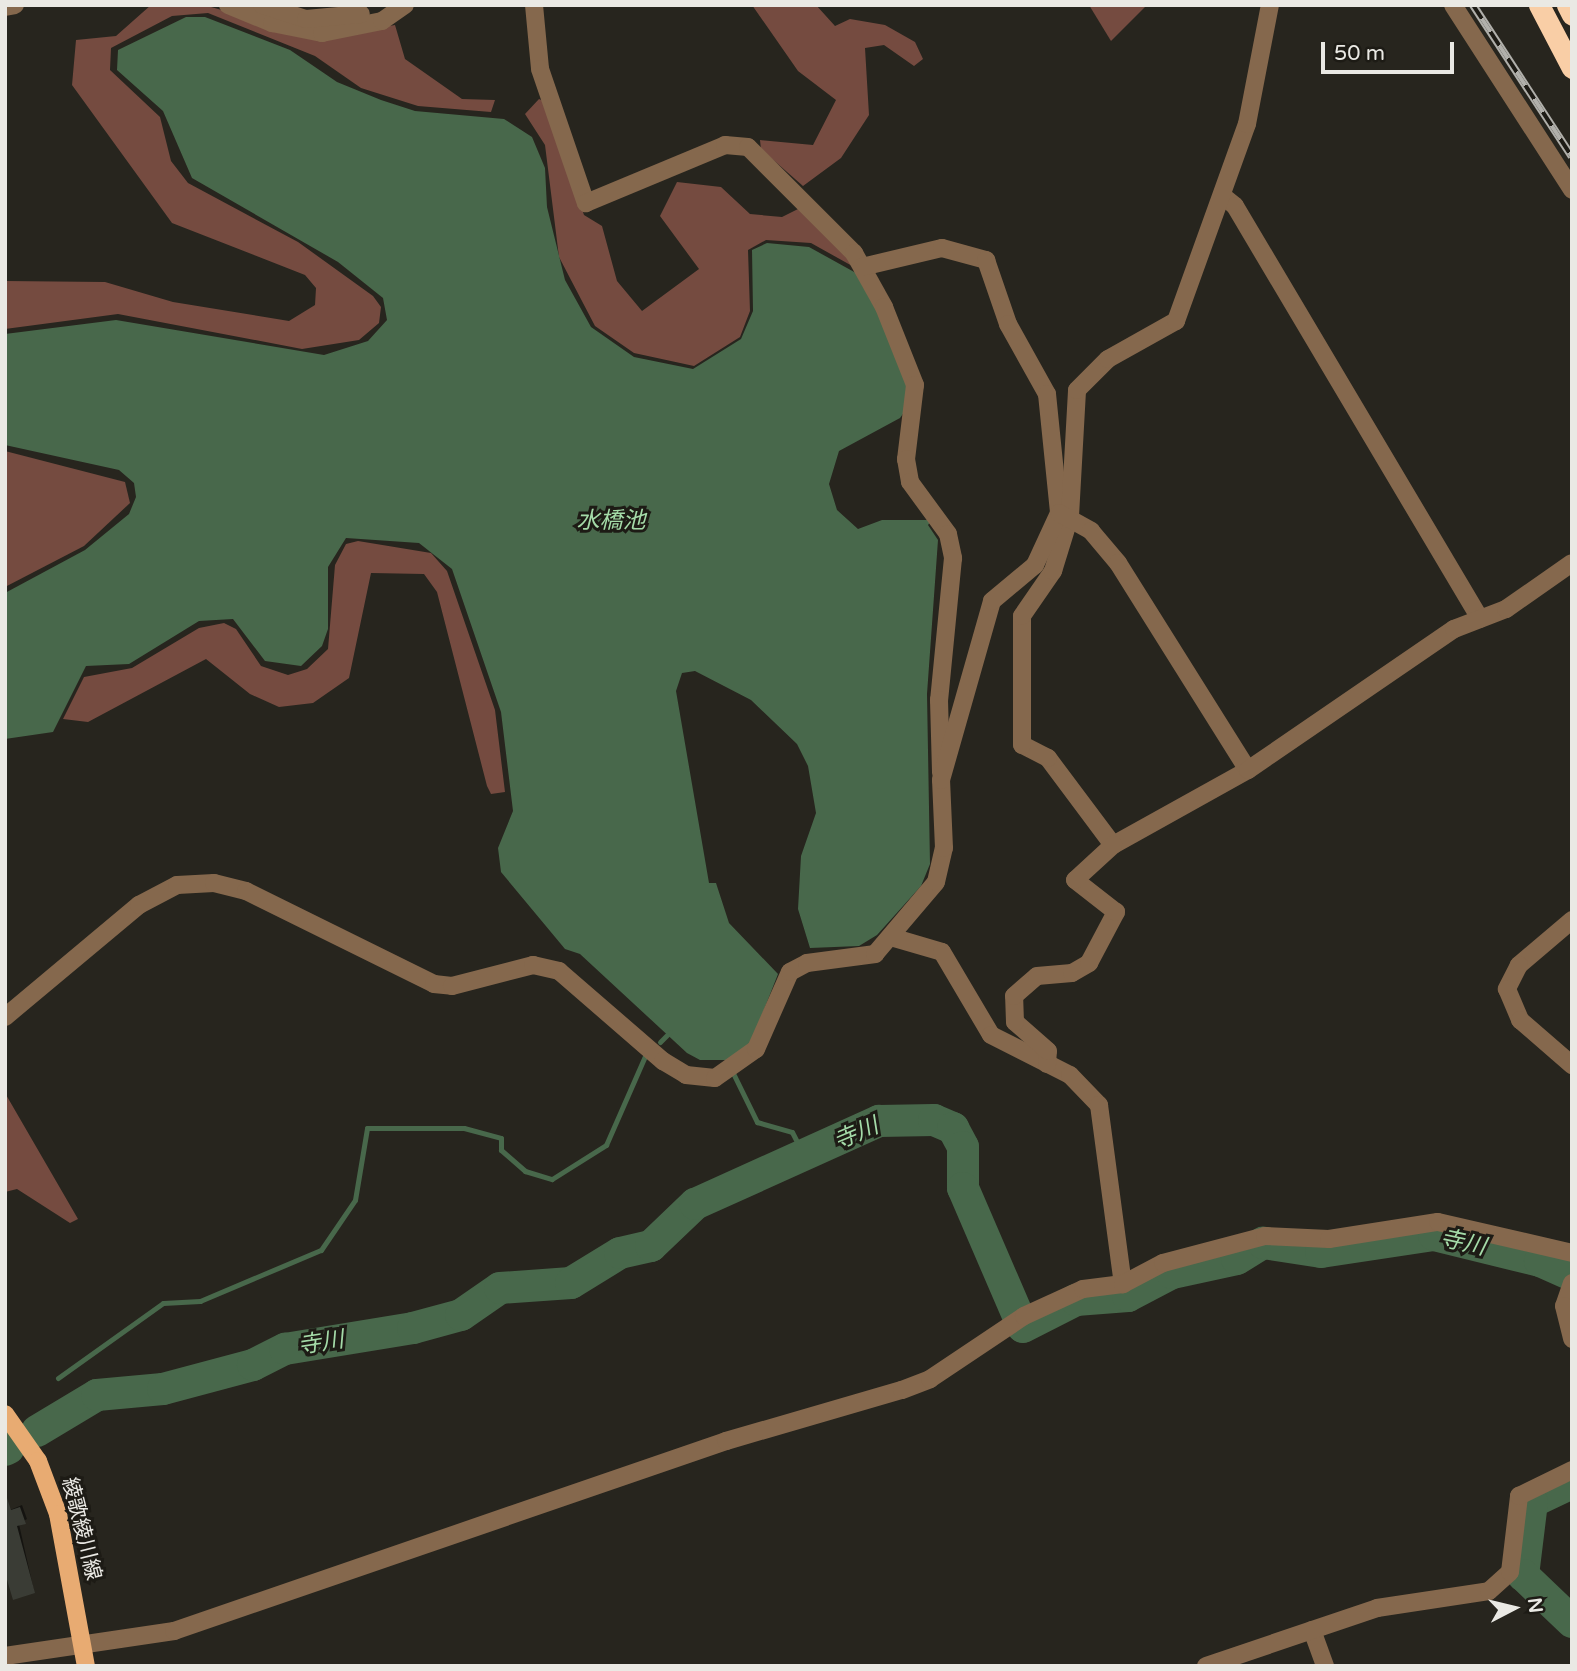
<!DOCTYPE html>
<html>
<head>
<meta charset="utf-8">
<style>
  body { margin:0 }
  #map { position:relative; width:1577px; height:1671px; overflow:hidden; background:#27251e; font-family:"Varela Round","Noto Sans JP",sans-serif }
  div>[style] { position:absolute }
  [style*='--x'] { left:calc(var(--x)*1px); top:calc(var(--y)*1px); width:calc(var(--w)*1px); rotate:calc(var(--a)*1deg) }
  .forest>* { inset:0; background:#754b40 }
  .water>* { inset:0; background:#48684b }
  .shadow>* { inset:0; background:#0007 }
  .stream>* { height:5px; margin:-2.5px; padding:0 2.5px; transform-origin:2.5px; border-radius:2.5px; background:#48684b }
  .river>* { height:32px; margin:-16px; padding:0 16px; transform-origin:16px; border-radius:16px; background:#48684b }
  .building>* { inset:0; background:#3a3c35 }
  .minor>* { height:18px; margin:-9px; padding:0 9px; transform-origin:9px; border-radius:9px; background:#85684d }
  .major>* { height:18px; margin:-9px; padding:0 9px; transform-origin:9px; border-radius:9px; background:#e8ab72 }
  .highway>* { height:21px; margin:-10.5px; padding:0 10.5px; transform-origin:10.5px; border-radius:10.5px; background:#f9cea6 }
  .rail>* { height:8px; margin-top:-4px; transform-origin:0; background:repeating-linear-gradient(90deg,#1d1b15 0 16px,#b1b0ab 0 32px); box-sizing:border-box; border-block:2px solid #b1b0ab }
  span { translate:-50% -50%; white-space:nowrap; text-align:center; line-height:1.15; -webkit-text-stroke:6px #1d1b15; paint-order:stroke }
  .street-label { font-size:21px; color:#eae9e4 }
  .water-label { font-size:23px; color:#a4dba8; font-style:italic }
  .frame { position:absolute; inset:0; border:7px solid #eae9e4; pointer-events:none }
  .north { position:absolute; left:1479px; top:1573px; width:70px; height:70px; -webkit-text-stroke:5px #1d1b15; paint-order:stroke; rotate:83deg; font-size:19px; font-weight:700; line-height:28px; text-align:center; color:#eae9e4 }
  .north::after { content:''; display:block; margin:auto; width:24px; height:32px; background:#eae9e4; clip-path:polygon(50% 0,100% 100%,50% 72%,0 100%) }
  .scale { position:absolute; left:1321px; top:42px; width:133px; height:32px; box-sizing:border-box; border:4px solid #eae9e4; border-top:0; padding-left:9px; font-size:21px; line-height:24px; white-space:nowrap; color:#eae9e4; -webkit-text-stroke:5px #1d1b15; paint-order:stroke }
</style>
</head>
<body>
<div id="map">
  <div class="forest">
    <i style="clip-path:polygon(151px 5px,204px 5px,321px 38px,395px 25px,405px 59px,462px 99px,495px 100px,491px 112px,418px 106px,361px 88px,315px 56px,208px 13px,172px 16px,111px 48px,110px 70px,160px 117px,171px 161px,188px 183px,298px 242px,373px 296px,381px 307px,379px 323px,359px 340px,302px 349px,118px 314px,5px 329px,5px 281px,105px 282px,173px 302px,289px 321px,315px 305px,316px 288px,305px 275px,172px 223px,72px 85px,76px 40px,116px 36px)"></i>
    <i style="clip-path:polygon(752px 5px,816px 5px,835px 26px,850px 19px,885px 25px,915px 42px,923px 59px,914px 66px,884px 45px,865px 48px,869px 115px,841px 158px,803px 186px,761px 149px,760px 140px,813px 145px,836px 100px,798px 71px)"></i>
    <i style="clip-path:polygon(1089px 5px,1147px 5px,1111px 41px)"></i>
    <i style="clip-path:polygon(539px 99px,546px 102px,584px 215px,602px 226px,617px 281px,642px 311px,699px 269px,660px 216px,677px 182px,721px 187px,750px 214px,782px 217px,800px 208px,833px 236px,854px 267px,811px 243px,766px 240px,748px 250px,750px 311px,740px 337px,694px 366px,634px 353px,595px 326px,559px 257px,545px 145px,525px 114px)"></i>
    <i style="clip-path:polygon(5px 451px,125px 482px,130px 503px,84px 546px,5px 587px)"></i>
    <i style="clip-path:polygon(358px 541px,431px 553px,447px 571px,495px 710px,505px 792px,491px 794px,487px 786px,437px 592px,424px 574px,371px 573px,349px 678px,313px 703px,279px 707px,250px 694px,206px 659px,88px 722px,63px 719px,84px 677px,132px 668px,199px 628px,224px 623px,236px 629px,261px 666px,288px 675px,307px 669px,328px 649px,335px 565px,346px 544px)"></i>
    <i style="clip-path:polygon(5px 1093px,78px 1219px,70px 1223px,17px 1189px,5px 1192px)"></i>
  </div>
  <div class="water">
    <i style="clip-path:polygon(186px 17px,205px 17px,290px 50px,337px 82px,381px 100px,415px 111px,504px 119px,532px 137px,545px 168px,547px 207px,565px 280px,591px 327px,634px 357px,693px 369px,741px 339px,753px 311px,752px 250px,767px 243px,809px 247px,856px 273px,889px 329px,912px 401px,900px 418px,839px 451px,829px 484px,837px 510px,858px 529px,882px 520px,932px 520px,928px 525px,938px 540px,927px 694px,930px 864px,921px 886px,877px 935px,859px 946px,810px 948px,798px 909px,801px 856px,816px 813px,808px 766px,797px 744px,751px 700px,695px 671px,682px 673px,676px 691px,709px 883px,716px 883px,729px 923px,778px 974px,749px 1048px,736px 1060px,700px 1060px,687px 1053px,580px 954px,565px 949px,501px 872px,498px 848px,513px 811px,501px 712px,452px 569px,419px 543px,346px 538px,328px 567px,328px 629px,322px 646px,301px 666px,265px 661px,233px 619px,199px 621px,129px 664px,86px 666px,53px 732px,5px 739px,5px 593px,85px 550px,129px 514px,136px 497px,134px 483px,119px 470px,5px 445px,5px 334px,116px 320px,324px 355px,368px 341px,387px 320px,383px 298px,338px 262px,192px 178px,163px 111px,117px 70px,118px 50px)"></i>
  </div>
  <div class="shadow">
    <i style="clip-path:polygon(7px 1501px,10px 1510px,22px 1505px,27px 1519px,19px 1524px,34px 1591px,5px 1567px)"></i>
  </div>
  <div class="stream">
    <i style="--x:660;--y:1042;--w:14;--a:-45"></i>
    <i style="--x:732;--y:1071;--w:57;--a:63.9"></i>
    <i style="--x:757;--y:1122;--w:36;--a:16"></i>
    <i style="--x:792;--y:1132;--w:28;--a:63"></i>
    <i style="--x:58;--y:1378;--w:129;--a:-35.5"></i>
    <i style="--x:163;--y:1303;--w:37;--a:-3"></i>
    <i style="--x:200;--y:1301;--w:131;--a:-22.9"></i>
    <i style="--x:321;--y:1250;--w:60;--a:-55.8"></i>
    <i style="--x:355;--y:1200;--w:73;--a:-80.5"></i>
    <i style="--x:367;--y:1128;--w:97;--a:0"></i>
    <i style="--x:464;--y:1128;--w:38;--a:15"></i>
    <i style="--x:501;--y:1138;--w:12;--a:90"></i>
    <i style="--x:501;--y:1150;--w:32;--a:41"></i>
    <i style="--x:525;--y:1171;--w:28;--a:17"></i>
    <i style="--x:552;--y:1179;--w:64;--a:-32.2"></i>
    <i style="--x:606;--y:1145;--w:99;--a:-66.3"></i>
  </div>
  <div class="river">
    <i style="--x:37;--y:1431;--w:70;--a:-31"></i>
    <i style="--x:97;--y:1395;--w:66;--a:-5.2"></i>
    <i style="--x:163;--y:1389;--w:93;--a:-14.9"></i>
    <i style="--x:253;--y:1365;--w:36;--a:-27"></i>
    <i style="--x:285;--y:1349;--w:130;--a:-9.3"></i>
    <i style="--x:413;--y:1328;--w:50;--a:-15.2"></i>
    <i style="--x:461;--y:1315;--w:47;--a:-34.7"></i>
    <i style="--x:500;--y:1288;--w:71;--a:-4"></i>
    <i style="--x:571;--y:1283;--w:57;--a:-31.5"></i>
    <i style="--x:620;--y:1253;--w:32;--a:-13"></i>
    <i style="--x:651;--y:1246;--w:61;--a:-43.7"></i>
    <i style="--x:695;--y:1204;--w:202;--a:-24.3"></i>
    <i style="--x:879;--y:1121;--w:55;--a:-1"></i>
    <i style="--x:934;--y:1120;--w:21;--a:23"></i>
    <i style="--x:953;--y:1128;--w:21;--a:62"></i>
    <i style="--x:963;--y:1147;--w:41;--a:90"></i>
    <i style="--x:963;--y:1188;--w:151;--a:66.7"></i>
    <i style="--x:1023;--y:1327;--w:59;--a:-27"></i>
    <i style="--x:1076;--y:1300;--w:52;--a:-4.4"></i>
    <i style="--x:1128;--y:1296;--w:50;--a:-27.6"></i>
    <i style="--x:1172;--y:1273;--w:66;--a:-12.2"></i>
    <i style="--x:1237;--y:1259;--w:31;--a:-32"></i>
    <i style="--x:1263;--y:1243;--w:59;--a:8.8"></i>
    <i style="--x:1321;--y:1252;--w:114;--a:-8.6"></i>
    <i style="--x:1434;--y:1235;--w:109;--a:13.8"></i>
    <i style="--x:1540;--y:1261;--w:35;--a:24"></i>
    <i style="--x:5;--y:1450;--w:4;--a:-27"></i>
    <i style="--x:1572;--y:1483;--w:44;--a:154.6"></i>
    <i style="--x:1532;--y:1502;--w:74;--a:97"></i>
    <i style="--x:1523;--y:1575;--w:68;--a:43.8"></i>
  </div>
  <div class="building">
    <i style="clip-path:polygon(7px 1498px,11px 1510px,20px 1507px,26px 1524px,17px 1526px,35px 1593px,13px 1600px,5px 1573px)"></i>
  </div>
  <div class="minor">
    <i style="--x:228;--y:5;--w:48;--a:22.2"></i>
    <i style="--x:272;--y:23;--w:51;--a:11.3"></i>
    <i style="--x:322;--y:33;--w:61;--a:-11.3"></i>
    <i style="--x:382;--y:21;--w:28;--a:-35"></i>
    <i style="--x:262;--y:5;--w:46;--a:17.7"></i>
    <i style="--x:306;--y:19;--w:55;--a:-5.2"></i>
    <i style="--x:534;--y:5;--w:64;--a:84.6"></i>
    <i style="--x:540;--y:69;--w:142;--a:71.1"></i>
    <i style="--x:586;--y:203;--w:151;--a:-22.6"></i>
    <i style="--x:725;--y:145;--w:23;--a:5"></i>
    <i style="--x:748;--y:147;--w:150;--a:45"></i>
    <i style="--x:854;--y:253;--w:62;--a:60.9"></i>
    <i style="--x:884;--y:307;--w:84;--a:68.3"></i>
    <i style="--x:915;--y:385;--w:75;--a:96.9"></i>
    <i style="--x:906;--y:459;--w:23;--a:80"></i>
    <i style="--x:910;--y:482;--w:64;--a:53.8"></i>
    <i style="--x:948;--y:534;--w:25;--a:78"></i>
    <i style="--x:953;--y:558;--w:143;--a:95.6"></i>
    <i style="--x:939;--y:700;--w:73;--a:88.4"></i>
    <i style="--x:1453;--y:5;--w:220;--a:57.2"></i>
    <i style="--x:5;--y:7;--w:10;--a:-11"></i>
    <i style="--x:1224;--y:197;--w:14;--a:39"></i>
    <i style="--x:1235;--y:206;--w:480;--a:59.3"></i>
    <i style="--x:862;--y:267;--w:82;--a:-13.4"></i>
    <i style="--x:942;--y:248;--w:46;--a:15.3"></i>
    <i style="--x:986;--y:260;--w:68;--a:71"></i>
    <i style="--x:1008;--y:324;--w:80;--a:60.9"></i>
    <i style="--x:1047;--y:394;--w:120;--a:84.2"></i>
    <i style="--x:1248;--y:770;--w:154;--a:150.9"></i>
    <i style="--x:1113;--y:845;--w:109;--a:-126.8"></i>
    <i style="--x:1048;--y:758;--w:29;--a:-153"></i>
    <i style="--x:1022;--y:745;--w:129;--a:-90"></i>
    <i style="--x:1022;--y:616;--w:55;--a:-55.4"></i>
    <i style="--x:1053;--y:571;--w:58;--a:-72.8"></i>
    <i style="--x:1070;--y:516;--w:126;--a:-86.8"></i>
    <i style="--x:1077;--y:390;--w:44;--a:-45"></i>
    <i style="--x:1108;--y:359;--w:78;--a:-29.2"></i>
    <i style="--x:1176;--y:321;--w:209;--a:-70.2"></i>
    <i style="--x:1247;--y:124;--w:121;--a:-79.1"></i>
    <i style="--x:1572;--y:920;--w:70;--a:139.7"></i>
    <i style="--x:1519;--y:965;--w:27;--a:117"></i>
    <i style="--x:1507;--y:989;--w:34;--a:67"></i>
    <i style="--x:1520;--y:1020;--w:69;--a:40.9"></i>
    <i style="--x:891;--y:937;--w:53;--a:16.4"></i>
    <i style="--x:942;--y:952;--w:96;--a:59.4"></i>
    <i style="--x:991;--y:1035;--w:89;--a:26.9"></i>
    <i style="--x:1070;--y:1075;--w:42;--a:46"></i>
    <i style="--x:1099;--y:1105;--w:181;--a:82.4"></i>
    <i style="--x:5;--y:1017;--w:175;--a:-39.9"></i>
    <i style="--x:139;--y:905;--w:43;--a:-27.8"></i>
    <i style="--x:177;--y:885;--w:37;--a:-3"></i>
    <i style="--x:214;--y:883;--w:33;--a:14"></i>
    <i style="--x:246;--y:891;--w:210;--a:26.3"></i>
    <i style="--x:434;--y:984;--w:18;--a:6"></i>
    <i style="--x:452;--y:986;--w:84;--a:-14.5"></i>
    <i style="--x:533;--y:965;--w:27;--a:13"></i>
    <i style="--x:559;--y:971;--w:138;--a:40.9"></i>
    <i style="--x:663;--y:1061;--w:27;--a:31"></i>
    <i style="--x:686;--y:1075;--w:29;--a:6"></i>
    <i style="--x:715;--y:1078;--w:50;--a:-35.3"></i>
    <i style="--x:756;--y:1049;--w:84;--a:-66.2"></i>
    <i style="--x:790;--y:972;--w:19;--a:-28"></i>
    <i style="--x:807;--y:963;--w:69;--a:-7.5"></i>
    <i style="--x:875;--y:954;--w:94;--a:-49.7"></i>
    <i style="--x:936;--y:882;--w:35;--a:-77"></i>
    <i style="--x:944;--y:848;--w:68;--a:-92.5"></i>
    <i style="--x:941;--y:780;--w:186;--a:-74.1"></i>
    <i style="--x:992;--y:601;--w:56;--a:-39.9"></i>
    <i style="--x:1035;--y:565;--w:57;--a:-65.2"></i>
    <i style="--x:1059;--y:513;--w:37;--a:29"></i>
    <i style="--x:1091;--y:531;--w:42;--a:49.8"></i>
    <i style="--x:1118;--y:563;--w:244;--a:57.9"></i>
    <i style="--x:1248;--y:770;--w:250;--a:-34.4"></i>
    <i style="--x:1454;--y:629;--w:56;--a:-21"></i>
    <i style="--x:1506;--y:609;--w:80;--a:-34.9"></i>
    <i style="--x:1047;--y:1064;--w:13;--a:-86"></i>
    <i style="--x:1048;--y:1051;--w:44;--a:-138.7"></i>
    <i style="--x:1015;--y:1022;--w:26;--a:-92"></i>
    <i style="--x:1014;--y:996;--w:30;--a:-41"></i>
    <i style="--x:1037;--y:976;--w:35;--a:-5"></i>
    <i style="--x:1072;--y:973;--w:20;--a:-30"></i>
    <i style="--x:1089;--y:963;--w:58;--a:-62.1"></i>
    <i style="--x:1116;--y:912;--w:52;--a:-142"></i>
    <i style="--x:1075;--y:880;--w:52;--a:-42.6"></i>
    <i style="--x:1572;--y:1283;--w:24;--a:109"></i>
    <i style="--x:1564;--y:1306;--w:34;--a:76"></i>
    <i style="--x:1312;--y:1630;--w:38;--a:70"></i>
    <i style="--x:5;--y:1656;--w:171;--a:-8.4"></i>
    <i style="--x:174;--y:1631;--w:584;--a:-18.99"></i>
    <i style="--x:726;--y:1441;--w:183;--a:-16.2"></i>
    <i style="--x:902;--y:1390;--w:30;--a:-21"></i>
    <i style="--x:930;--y:1379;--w:113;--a:-33.8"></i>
    <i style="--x:1024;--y:1316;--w:65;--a:-24.6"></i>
    <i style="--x:1083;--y:1289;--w:40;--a:-7.1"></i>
    <i style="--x:1123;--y:1284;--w:45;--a:-27.7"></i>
    <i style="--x:1163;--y:1263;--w:106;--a:-14.8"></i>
    <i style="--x:1265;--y:1236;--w:64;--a:2.7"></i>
    <i style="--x:1329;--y:1239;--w:110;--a:-8.9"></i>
    <i style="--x:1438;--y:1222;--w:138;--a:13"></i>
    <i style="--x:1206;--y:1666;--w:181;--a:-18.7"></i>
    <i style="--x:1377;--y:1608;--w:113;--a:-8.6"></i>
    <i style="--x:1489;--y:1591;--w:28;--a:-42"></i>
    <i style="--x:1510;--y:1572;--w:77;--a:-83.2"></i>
    <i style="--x:1519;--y:1496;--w:59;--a:-26.1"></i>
  </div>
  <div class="major">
    <i style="--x:5;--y:1414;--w:57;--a:54.9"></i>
    <i style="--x:38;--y:1461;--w:57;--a:69.3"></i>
    <i style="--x:58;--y:1514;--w:155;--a:79.6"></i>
  </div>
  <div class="highway">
    <i style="--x:1539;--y:5;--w:71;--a:62.4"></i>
    <i style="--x:1567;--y:5;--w:11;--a:63"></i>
  </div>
  <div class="rail">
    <i style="--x:1473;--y:5;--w:181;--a:56.9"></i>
  </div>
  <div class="street-label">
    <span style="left:81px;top:1529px;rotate:76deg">綾歌綾川線</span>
  </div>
  <div class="water-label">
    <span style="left:611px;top:521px">水橋池</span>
    <span style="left:856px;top:1134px;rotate:-23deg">寺川</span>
    <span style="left:1463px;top:1243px;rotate:12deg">寺川</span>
    <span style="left:321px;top:1343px;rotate:-9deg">寺川</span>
  </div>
  <div class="frame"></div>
  <div class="north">N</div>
  <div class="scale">50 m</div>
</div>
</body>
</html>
